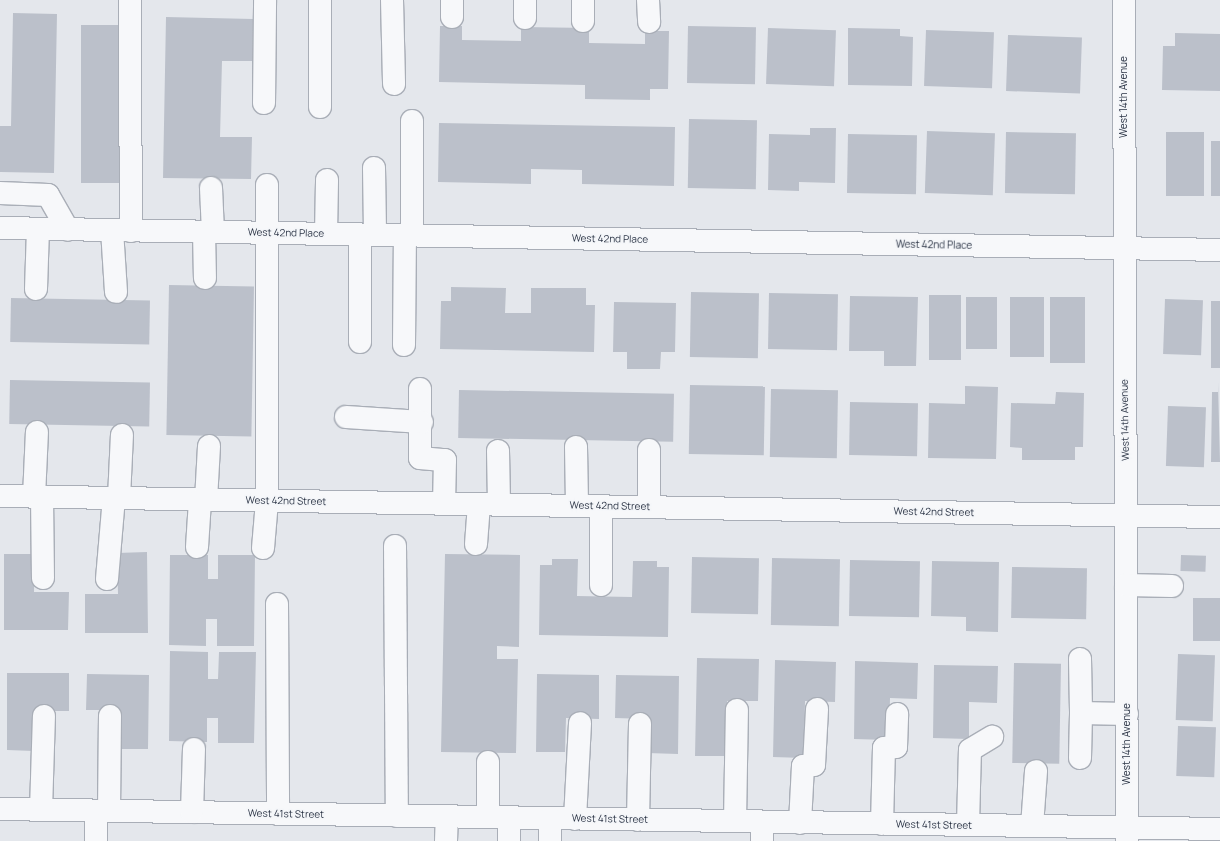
<!DOCTYPE html>
<html>
<head>
<meta charset="utf-8">
<style>
  body { margin:0 }
  #map { position:relative; width:1220px; height:841px; overflow:hidden; background:#e4e7ec; font-family:Manrope,sans-serif }
  div>[style] { position:absolute }
  [style*='--x'] { left:calc(var(--x)*1px); top:calc(var(--y)*1px); width:calc(var(--w)*1px); rotate:calc(var(--a)*1deg) }
  .building>* { inset:0; background:#bbc0ca; transform-origin:0 0 }
  .roads { filter:drop-shadow(1px 0 #a9aeb7) drop-shadow(-1px 0 #a9aeb7) drop-shadow(0 1px #a9aeb7) drop-shadow(0 -1px #a9aeb7) }
  .minor>* { height:22px; margin:-11px; padding:0 11px; transform-origin:11px; border-radius:11px; background:#f7f8fa }
  span { translate:-50% -50%; white-space:nowrap; text-align:center; line-height:1.15; -webkit-text-stroke:3px #f4f6f9; paint-order:stroke }
  .street-label { font-size:10px; color:#2b3445 }
</style>
</head>
<body>
<div id="map">
  <div class="building">
    <i style="clip-path:polygon(13px 13px,57px 14px,54px 173px,0 172px,0 126px,11px 126px)"></i>
    <i style="clip-path:polygon(166px 17px,253px 19px,252px 61px,222px 61px,220px 137px,252px 137px,251px 179px,163px 178px)"></i>
    <i style="left:81px;top:25px;width:38px;height:158px"></i>
    <i style="clip-path:polygon(440px 26px,462px 26px,462px 40px,521px 41px,521px 27px,589px 28px,589px 43px,645px 44px,645px 31px,669px 31px,668px 89px,650px 89px,650px 100px,585px 99px,585px 85px,439px 82px)"></i>
    <i style="left:688px;top:26px;width:68px;height:57px;rotate:1deg"></i>
    <i style="left:768px;top:28px;width:68px;height:56px;rotate:2deg"></i>
    <i style="clip-path:polygon(848px 28px,900px 29px,900px 36px,913px 37px,912px 86px,848px 85px)"></i>
    <i style="left:926px;top:30px;width:68px;height:56px;rotate:2deg"></i>
    <i style="clip-path:polygon(1175px 33px,1220px 34px,1220px 91px,1162px 90px,1163px 46px,1175px 46px)"></i>
    <i style="left:1008px;top:35px;width:74px;height:56px;rotate:2deg"></i>
    <i style="left:689px;top:119px;width:68px;height:69px;rotate:1deg"></i>
    <i style="clip-path:polygon(439px 123px,675px 127px,674px 186px,582px 184px,582px 170px,531px 169px,531px 184px,438px 182px)"></i>
    <i style="clip-path:polygon(810px 128px,836px 128px,835px 183px,799px 182px,799px 191px,768px 190px,769px 134px,810px 135px)"></i>
    <i style="left:927px;top:131px;width:68px;height:62px;rotate:2deg"></i>
    <i style="left:1006px;top:132px;width:70px;height:61px;rotate:1deg"></i>
    <i style="left:1166px;top:132px;width:38px;height:64px"></i>
    <i style="left:848px;top:134px;width:69px;height:59px;rotate:1deg"></i>
    <i style="left:1211px;top:141px;width:9px;height:55px"></i>
    <i style="left:169px;top:285px;width:85px;height:150px;rotate:1deg"></i>
    <i style="clip-path:polygon(451px 287px,506px 288px,505px 313px,531px 313px,531px 288px,586px 288px,586px 305px,595px 305px,594px 352px,440px 349px,441px 301px,451px 301px)"></i>
    <i style="left:691px;top:292px;width:68px;height:65px;rotate:1deg"></i>
    <i style="left:769px;top:293px;width:69px;height:56px;rotate:1deg"></i>
    <i style="left:929px;top:295px;width:32px;height:65px"></i>
    <i style="clip-path:polygon(850px 296px,918px 297px,916px 366px,884px 366px,884px 351px,849px 351px)"></i>
    <i style="left:966px;top:297px;width:31px;height:52px"></i>
    <i style="left:1010px;top:297px;width:34px;height:60px"></i>
    <i style="left:1050px;top:297px;width:35px;height:66px"></i>
    <i style="left:11px;top:298px;width:139px;height:44px;rotate:1deg"></i>
    <i style="left:1165px;top:299px;width:38px;height:55px;rotate:2deg"></i>
    <i style="left:1211px;top:301px;width:9px;height:67px"></i>
    <i style="clip-path:polygon(614px 302px,676px 303px,675px 352px,661px 352px,660px 369px,627px 369px,627px 352px,613px 352px)"></i>
    <i style="left:10px;top:380px;width:140px;height:44px;rotate:1deg"></i>
    <i style="clip-path:polygon(1218px 382px,1220px 462px,1211px 462px,1212px 392px,1218px 392px)"></i>
    <i style="left:690px;top:385px;width:75px;height:69px;rotate:1deg"></i>
    <i style="clip-path:polygon(965px 386px,998px 387px,996px 459px,928px 458px,929px 403px,965px 404px)"></i>
    <i style="left:771px;top:389px;width:67px;height:68px;rotate:1deg"></i>
    <i style="left:459px;top:390px;width:215px;height:48px;rotate:1deg"></i>
    <i style="clip-path:polygon(1056px 392px,1084px 393px,1083px 447px,1075px 447px,1075px 460px,1022px 460px,1022px 448px,1010px 447px,1011px 403px,1055px 404px)"></i>
    <i style="left:850px;top:402px;width:68px;height:53px;rotate:1deg"></i>
    <i style="left:1168px;top:406px;width:38px;height:60px;rotate:2deg"></i>
    <i style="clip-path:polygon(147px 552px,148px 633px,85px 633px,85px 594px,118px 594px,117px 553px)"></i>
    <i style="clip-path:polygon(4px 554px,35px 554px,34px 592px,69px 592px,68px 630px,4px 630px)"></i>
    <i style="clip-path:polygon(445px 554px,520px 555px,519px 647px,497px 646px,497px 659px,518px 659px,516px 753px,441px 752px)"></i>
    <i style="clip-path:polygon(170px 555px,208px 555px,208px 579px,218px 579px,218px 555px,255px 555px,254px 646px,217px 646px,217px 619px,206px 619px,206px 646px,169px 645px)"></i>
    <i style="left:1181px;top:555px;width:25px;height:16px;rotate:2deg"></i>
    <i style="left:692px;top:557px;width:67px;height:56px;rotate:1deg"></i>
    <i style="left:772px;top:558px;width:68px;height:67px;rotate:1deg"></i>
    <i style="clip-path:polygon(552px 559px,578px 559px,577px 596px,632px 597px,633px 561px,657px 561px,657px 567px,669px 567px,668px 637px,539px 635px,540px 565px,552px 565px)"></i>
    <i style="left:850px;top:560px;width:70px;height:56px;rotate:1deg"></i>
    <i style="clip-path:polygon(932px 561px,999px 562px,998px 632px,966px 631px,966px 617px,931px 616px)"></i>
    <i style="left:1012px;top:567px;width:75px;height:51px;rotate:1deg"></i>
    <i style="left:1193px;top:598px;width:27px;height:43px"></i>
    <i style="clip-path:polygon(170px 651px,208px 652px,208px 679px,218px 679px,219px 652px,256px 652px,254px 743px,218px 743px,218px 718px,207px 718px,207px 742px,169px 741px)"></i>
    <i style="left:1178px;top:654px;width:37px;height:66px;rotate:2deg"></i>
    <i style="clip-path:polygon(697px 658px,759px 659px,758px 701px,727px 701px,726px 756px,695px 756px)"></i>
    <i style="clip-path:polygon(775px 660px,836px 662px,835px 702px,805px 701px,804px 758px,773px 757px)"></i>
    <i style="clip-path:polygon(855px 661px,918px 663px,917px 699px,890px 698px,889px 740px,854px 739px)"></i>
    <i style="left:1014px;top:663px;width:47px;height:100px;rotate:1deg"></i>
    <i style="clip-path:polygon(934px 665px,998px 666px,997px 703px,969px 702px,969px 739px,933px 738px)"></i>
    <i style="clip-path:polygon(7px 673px,69px 673px,69px 711px,34px 711px,34px 751px,7px 750px)"></i>
    <i style="clip-path:polygon(87px 674px,149px 675px,148px 749px,120px 749px,121px 710px,86px 710px)"></i>
    <i style="clip-path:polygon(537px 674px,599px 675px,599px 719px,566px 718px,565px 752px,536px 752px)"></i>
    <i style="clip-path:polygon(616px 675px,679px 676px,678px 754px,647px 753px,647px 719px,615px 718px)"></i>
    <i style="left:1178px;top:726px;width:38px;height:50px;rotate:2deg"></i>
  </div>
  <div class="roads">
    <div class="minor">
      <i style="--x:130;--y:0;--w:231;--a:89.8"></i>
      <i style="--x:392;--y:0;--w:84;--a:88.6"></i>
      <i style="--x:648;--y:0;--w:22;--a:87"></i>
      <i style="--x:1124;--y:0;--w:841;--a:89.8"></i>
      <i style="--x:452;--y:17;--w:17;--a:-90"></i>
      <i style="--x:525;--y:18;--w:18;--a:-90"></i>
      <i style="--x:583;--y:21;--w:21;--a:-90"></i>
      <i style="--x:264;--y:103;--w:103;--a:-89.4"></i>
      <i style="--x:320;--y:107;--w:107;--a:-90"></i>
      <i style="--x:374;--y:168;--w:67;--a:89.1"></i>
      <i style="--x:211;--y:188;--w:44;--a:87.4"></i>
      <i style="--x:0;--y:193;--w:48;--a:2.4"></i>
      <i style="--x:48;--y:195;--w:40;--a:60.3"></i>
      <i style="--x:0;--y:228;--w:1220;--a:1.03"></i>
      <i style="--x:112;--y:230;--w:62;--a:86.3"></i>
      <i style="--x:204;--y:232;--w:46;--a:88.8"></i>
      <i style="--x:326;--y:234;--w:54;--a:-88.9"></i>
      <i style="--x:360;--y:235;--w:107;--a:90"></i>
      <i style="--x:412;--y:236;--w:115;--a:-90"></i>
      <i style="--x:36;--y:289;--w:60;--a:-88.1"></i>
      <i style="--x:404;--y:345;--w:110;--a:-89.5"></i>
      <i style="--x:420;--y:389;--w:69;--a:90"></i>
      <i style="--x:420;--y:458;--w:25;--a:5"></i>
      <i style="--x:445;--y:460;--w:43;--a:91.3"></i>
      <i style="--x:346;--y:417;--w:76;--a:3.8"></i>
      <i style="--x:576;--y:447;--w:59;--a:89"></i>
      <i style="--x:649;--y:450;--w:57;--a:90"></i>
      <i style="--x:498;--y:451;--w:53;--a:88.9"></i>
      <i style="--x:0;--y:496;--w:1220;--a:0.99"></i>
      <i style="--x:34;--y:497;--w:65;--a:-87.4"></i>
      <i style="--x:42;--y:497;--w:81;--a:89.3"></i>
      <i style="--x:119;--y:498;--w:63;--a:-87.3"></i>
      <i style="--x:206;--y:500;--w:54;--a:-86.8"></i>
      <i style="--x:601;--y:506;--w:79;--a:90"></i>
      <i style="--x:476;--y:544;--w:40;--a:-85.7"></i>
      <i style="--x:395;--y:546;--w:270;--a:89.6"></i>
      <i style="--x:197;--y:547;--w:47;--a:-86.3"></i>
      <i style="--x:263;--y:548;--w:47;--a:-85.1"></i>
      <i style="--x:267;--y:501;--w:316;--a:-90"></i>
      <i style="--x:107;--y:579;--w:81;--a:-85.1"></i>
      <i style="--x:1126;--y:585;--w:46;--a:1.2"></i>
      <i style="--x:277;--y:604;--w:210;--a:89.7"></i>
      <i style="--x:1080;--y:659;--w:54;--a:88.9"></i>
      <i style="--x:1081;--y:713;--w:46;--a:1.2"></i>
      <i style="--x:1080;--y:758;--w:45;--a:-88.7"></i>
      <i style="--x:488;--y:762;--w:55;--a:90"></i>
      <i style="--x:0;--y:809;--w:1220;--a:0.94"></i>
      <i style="--x:41;--y:810;--w:94;--a:-88.2"></i>
      <i style="--x:96;--y:811;--w:30;--a:90"></i>
      <i style="--x:109;--y:811;--w:95;--a:-89.4"></i>
      <i style="--x:192;--y:812;--w:63;--a:-88.2"></i>
      <i style="--x:575;--y:819;--w:96;--a:-87"></i>
      <i style="--x:638;--y:820;--w:96;--a:-88.8"></i>
      <i style="--x:735;--y:821;--w:111;--a:-89"></i>
      <i style="--x:800;--y:823;--w:57;--a:-87"></i>
      <i style="--x:803;--y:766;--w:11;--a:-5"></i>
      <i style="--x:814;--y:765;--w:56;--a:-86.9"></i>
      <i style="--x:882;--y:824;--w:76;--a:-88.5"></i>
      <i style="--x:884;--y:748;--w:12;--a:-5"></i>
      <i style="--x:896;--y:747;--w:33;--a:-88"></i>
      <i style="--x:968;--y:825;--w:75;--a:-88.5"></i>
      <i style="--x:970;--y:750;--w:26;--a:-31"></i>
      <i style="--x:1032;--y:826;--w:55;--a:-85.8"></i>
      <i style="--x:446;--y:841;--w:24;--a:-88"></i>
      <i style="--x:509;--y:841;--w:24;--a:-90"></i>
      <i style="--x:550;--y:841;--w:23;--a:-90"></i>
      <i style="--x:762;--y:841;--w:19;--a:-90"></i>
    </div>
  </div>
  <div class="street-label">
    <span style="left:1124px;top:97px;rotate:-90deg">West 14th Avenue</span>
    <span style="left:286px;top:233px;rotate:1deg">West 42nd Place</span>
    <span style="left:610px;top:239px;rotate:1deg">West 42nd Place</span>
    <span style="left:934px;top:245px;rotate:1deg">West 42nd Place</span>
    <span style="left:1125px;top:420px;rotate:-91deg">West 14th Avenue</span>
    <span style="left:286px;top:501px;rotate:1deg">West 42nd Street</span>
    <span style="left:610px;top:506px;rotate:1deg">West 42nd Street</span>
    <span style="left:934px;top:512px;rotate:1deg">West 42nd Street</span>
    <span style="left:1127px;top:744px;rotate:-90deg">West 14th Avenue</span>
    <span style="left:286px;top:814px;rotate:1deg">West 41st Street</span>
    <span style="left:610px;top:819px;rotate:1deg">West 41st Street</span>
    <span style="left:934px;top:825px;rotate:1deg">West 41st Street</span>
  </div>
</div>
</body>
</html>
